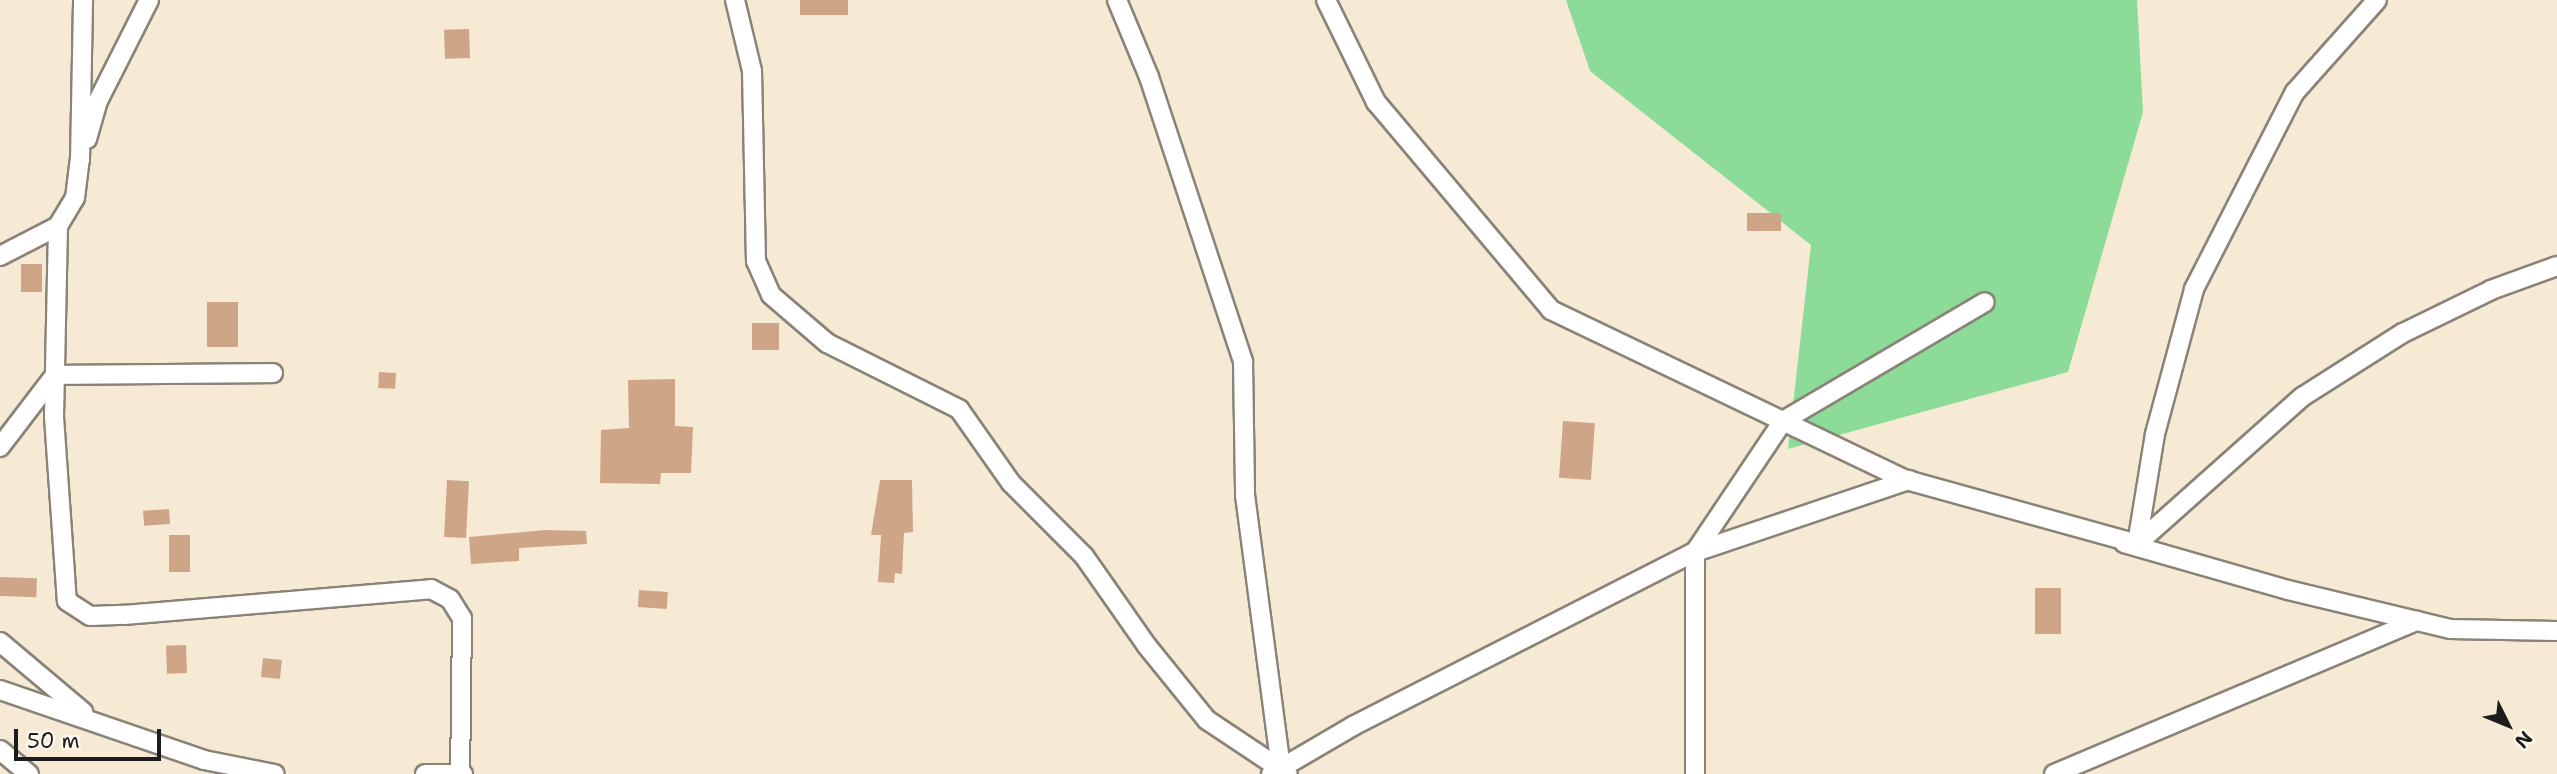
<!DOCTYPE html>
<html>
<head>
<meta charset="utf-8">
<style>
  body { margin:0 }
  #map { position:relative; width:2557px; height:774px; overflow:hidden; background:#f6ead5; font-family:"Shantell Sans",sans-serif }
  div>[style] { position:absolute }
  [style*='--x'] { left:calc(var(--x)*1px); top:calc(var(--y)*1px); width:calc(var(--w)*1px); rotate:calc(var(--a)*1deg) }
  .green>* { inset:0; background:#8ddb99 }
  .building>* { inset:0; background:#cea586; transform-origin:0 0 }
  .roads { filter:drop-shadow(2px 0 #898378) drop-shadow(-2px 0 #898378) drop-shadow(0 2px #898378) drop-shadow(0 -2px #898378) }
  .minor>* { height:18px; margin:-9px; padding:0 9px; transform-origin:9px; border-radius:9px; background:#fff }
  span { translate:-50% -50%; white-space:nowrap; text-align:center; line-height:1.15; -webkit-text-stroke:6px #fbf7ec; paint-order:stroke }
  .north { position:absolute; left:2473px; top:690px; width:70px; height:70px; -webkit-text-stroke:5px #fbf7ec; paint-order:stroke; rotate:133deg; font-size:19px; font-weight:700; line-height:28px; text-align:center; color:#1c1c1c }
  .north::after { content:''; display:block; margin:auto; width:24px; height:32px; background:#1c1c1c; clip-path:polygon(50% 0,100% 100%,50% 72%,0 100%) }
  .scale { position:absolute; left:14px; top:729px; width:147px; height:32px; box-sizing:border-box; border:4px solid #1c1c1c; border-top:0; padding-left:9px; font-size:21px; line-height:24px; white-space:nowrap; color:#1c1c1c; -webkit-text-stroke:5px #fbf7ec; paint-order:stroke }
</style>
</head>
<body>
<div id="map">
  <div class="green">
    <i style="clip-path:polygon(1566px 0,2137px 0,2143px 112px,2068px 372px,1788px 449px,1811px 245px,1590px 71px)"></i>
  </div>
  <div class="building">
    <i style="left:800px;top:0;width:48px;height:15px"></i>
    <i style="left:469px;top:29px;width:29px;height:25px;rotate:88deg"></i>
    <i style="left:1747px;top:213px;width:34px;height:18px"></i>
    <i style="left:21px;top:264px;width:21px;height:28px"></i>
    <i style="left:207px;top:302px;width:31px;height:45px"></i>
    <i style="left:752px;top:323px;width:27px;height:27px"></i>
    <i style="left:379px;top:372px;width:17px;height:16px;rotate:3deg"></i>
    <i style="clip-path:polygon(675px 379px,675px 426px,693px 427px,691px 473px,661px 473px,660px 484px,600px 483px,601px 430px,629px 428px,628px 380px)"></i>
    <i style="left:1563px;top:421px;width:32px;height:57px;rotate:4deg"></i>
    <i style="left:447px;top:480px;width:22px;height:57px;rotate:3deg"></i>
    <i style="clip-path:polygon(880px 480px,912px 480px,913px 532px,904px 533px,902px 574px,895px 573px,894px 583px,878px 582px,881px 535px,871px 535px)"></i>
    <i style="left:169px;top:509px;width:15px;height:26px;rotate:86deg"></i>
    <i style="clip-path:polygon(545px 530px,586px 531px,587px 544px,519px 548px,519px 561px,471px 564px,469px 537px)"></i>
    <i style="left:169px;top:535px;width:21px;height:37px"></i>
    <i style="left:0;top:577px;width:37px;height:19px;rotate:2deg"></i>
    <i style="left:2035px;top:588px;width:26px;height:46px"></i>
    <i style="left:639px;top:590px;width:29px;height:17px;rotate:4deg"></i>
    <i style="left:186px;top:645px;width:28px;height:20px;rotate:88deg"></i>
    <i style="left:263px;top:658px;width:19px;height:19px;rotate:6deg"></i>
  </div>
  <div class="roads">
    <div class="minor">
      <i style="--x:735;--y:0;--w:73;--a:76.5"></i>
      <i style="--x:752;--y:71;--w:190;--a:88.8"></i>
      <i style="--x:756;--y:261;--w:37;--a:66"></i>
      <i style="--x:771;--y:295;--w:74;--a:40.6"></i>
      <i style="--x:827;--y:343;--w:148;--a:26.6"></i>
      <i style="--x:959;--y:409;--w:90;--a:54.9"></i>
      <i style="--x:1011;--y:483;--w:103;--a:45"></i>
      <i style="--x:1084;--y:556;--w:110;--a:55"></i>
      <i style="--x:1147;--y:646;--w:95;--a:51"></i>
      <i style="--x:1207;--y:720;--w:97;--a:33.7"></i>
      <i style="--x:1117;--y:0;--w:83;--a:67.4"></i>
      <i style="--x:1149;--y:77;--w:300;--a:71.7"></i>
      <i style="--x:1243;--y:362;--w:133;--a:89.1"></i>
      <i style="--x:1245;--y:495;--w:274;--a:82.5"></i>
      <i style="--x:1326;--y:0;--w:114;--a:63.9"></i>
      <i style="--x:1376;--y:102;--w:272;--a:49.9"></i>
      <i style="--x:1551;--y:310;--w:390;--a:25.6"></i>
      <i style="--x:1903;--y:479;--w:243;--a:15.5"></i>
      <i style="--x:2137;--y:544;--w:111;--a:-80.7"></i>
      <i style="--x:2155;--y:434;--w:150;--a:-74.9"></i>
      <i style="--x:2194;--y:289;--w:221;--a:-62.9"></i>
      <i style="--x:2295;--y:92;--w:123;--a:-48.3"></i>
      <i style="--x:87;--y:139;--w:40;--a:-74"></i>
      <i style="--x:98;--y:101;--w:113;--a:-63.2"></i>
      <i style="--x:58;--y:226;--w:191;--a:91.2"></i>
      <i style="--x:54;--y:417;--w:184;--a:86"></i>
      <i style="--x:67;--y:601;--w:27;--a:33"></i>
      <i style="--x:90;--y:616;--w:34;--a:-2"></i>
      <i style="--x:124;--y:615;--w:308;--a:-4.8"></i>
      <i style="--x:431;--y:589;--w:21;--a:28"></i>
      <i style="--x:450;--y:599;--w:22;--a:58"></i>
      <i style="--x:462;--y:618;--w:156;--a:90.7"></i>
      <i style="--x:0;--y:256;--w:65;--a:-27.3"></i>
      <i style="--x:58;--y:226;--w:33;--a:-59"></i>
      <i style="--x:75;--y:198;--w:38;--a:-83"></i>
      <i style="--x:80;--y:160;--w:160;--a:-88.9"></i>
      <i style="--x:0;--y:447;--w:91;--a:-52.6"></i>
      <i style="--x:55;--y:375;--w:218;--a:-0.5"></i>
      <i style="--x:2124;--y:543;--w:171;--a:16"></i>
      <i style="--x:2288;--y:590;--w:167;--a:13.5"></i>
      <i style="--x:2450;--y:629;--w:107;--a:1.1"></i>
      <i style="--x:2137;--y:544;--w:221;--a:-41.7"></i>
      <i style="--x:2302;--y:397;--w:120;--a:-32.4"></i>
      <i style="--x:2403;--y:333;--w:98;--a:-26"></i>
      <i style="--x:2491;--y:290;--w:70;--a:-20"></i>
      <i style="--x:0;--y:642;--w:109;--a:40.1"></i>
      <i style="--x:0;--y:690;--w:216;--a:18.9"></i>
      <i style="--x:204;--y:760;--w:72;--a:11.2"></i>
      <i style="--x:0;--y:750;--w:38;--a:40"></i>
      <i style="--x:425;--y:774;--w:38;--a:0"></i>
      <i style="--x:1271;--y:774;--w:95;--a:-30.3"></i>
      <i style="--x:1353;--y:726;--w:384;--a:-27"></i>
      <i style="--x:1695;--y:552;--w:226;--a:-18.6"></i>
      <i style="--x:1695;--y:774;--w:222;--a:-90"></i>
      <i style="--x:1695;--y:552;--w:158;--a:-56.1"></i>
      <i style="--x:1783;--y:421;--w:234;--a:-30.5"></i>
      <i style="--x:2054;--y:774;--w:394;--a:-22.9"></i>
    </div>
  </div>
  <div class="north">N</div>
  <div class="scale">50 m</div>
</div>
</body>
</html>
